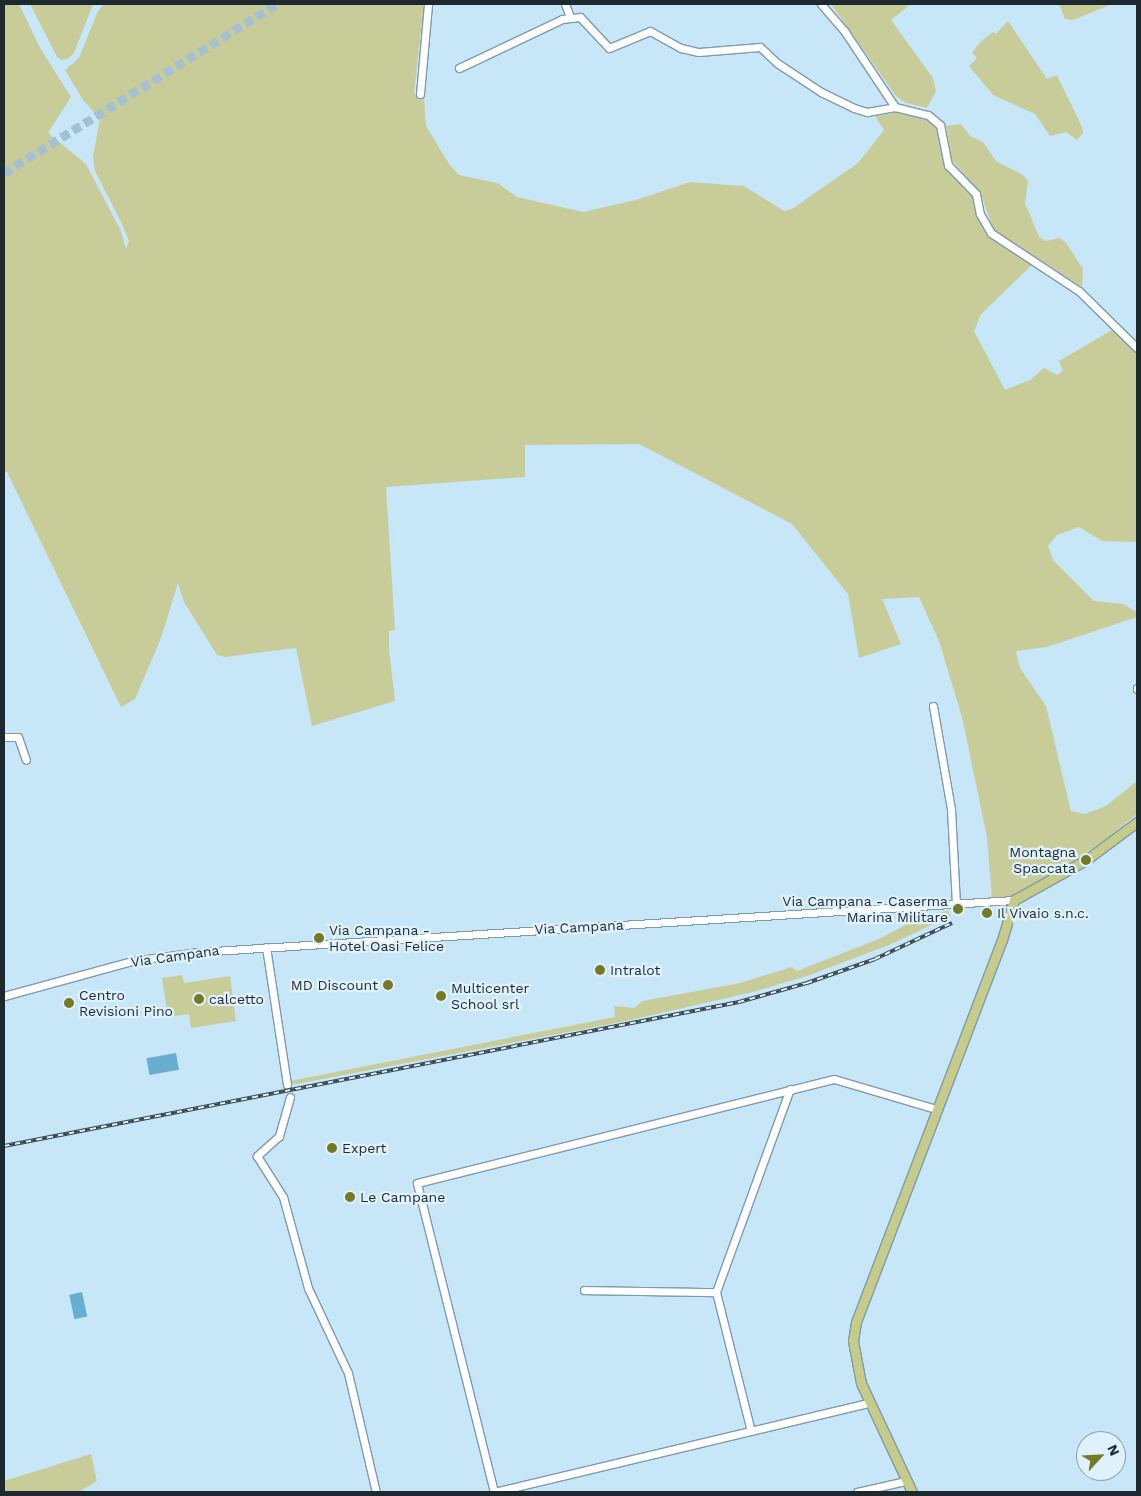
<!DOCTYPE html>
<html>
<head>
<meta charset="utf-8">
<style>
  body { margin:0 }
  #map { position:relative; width:1141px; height:1496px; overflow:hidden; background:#c7e6f8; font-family:"Work Sans",sans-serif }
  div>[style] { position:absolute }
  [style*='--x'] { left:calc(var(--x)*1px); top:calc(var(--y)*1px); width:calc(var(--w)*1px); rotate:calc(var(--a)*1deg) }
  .green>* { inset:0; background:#c8cc99 }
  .water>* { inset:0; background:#69add1; transform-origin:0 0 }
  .major-tunnel>* { height:9px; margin-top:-4.5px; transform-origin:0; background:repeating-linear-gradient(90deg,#a5c0d0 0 9px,transparent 0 13.5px) }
  .roads { filter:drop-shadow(1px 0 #7e9bac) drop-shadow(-1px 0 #7e9bac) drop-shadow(0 1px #7e9bac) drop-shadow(0 -1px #7e9bac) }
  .minor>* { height:7px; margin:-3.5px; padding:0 3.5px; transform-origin:3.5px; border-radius:3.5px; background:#fff }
  .major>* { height:9px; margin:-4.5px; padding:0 4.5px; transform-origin:4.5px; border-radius:4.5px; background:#c7cb89 }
  .rail>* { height:4px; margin-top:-2px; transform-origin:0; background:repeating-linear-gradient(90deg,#dff1fc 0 5.5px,#35434c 0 11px); box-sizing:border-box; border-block:1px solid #35434c }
  .dots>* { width:14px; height:14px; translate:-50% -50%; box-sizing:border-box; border:2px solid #dff1fc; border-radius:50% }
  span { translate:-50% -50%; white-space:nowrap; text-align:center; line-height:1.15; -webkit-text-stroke:4.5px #dff1fc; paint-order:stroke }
  .poi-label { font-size:14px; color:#1d282f }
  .right { translate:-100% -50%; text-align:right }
  .left { translate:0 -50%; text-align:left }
  .street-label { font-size:14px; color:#1d282f }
  .frame { position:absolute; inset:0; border:5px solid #1d282f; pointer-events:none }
  .north { position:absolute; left:1076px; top:1431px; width:50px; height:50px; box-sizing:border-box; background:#dff1fc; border:1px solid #91a1aa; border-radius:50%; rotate:65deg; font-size:14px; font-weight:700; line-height:20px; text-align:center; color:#1d282f }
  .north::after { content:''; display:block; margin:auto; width:18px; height:22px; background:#747922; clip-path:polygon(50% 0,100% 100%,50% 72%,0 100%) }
</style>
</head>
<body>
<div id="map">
  <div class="green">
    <i style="clip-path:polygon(4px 4px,19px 4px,40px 48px,71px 97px,48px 133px,86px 164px,121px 231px,126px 249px,129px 241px,122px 224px,95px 171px,93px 156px,100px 119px,83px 100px,65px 70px,79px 58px,98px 11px,104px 4px,424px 4px,414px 93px,424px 98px,426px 126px,449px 164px,459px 175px,497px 183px,517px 197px,583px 212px,636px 200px,690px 182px,744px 186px,784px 211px,792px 209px,858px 163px,884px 130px,875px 116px,900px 112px,917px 114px,930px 120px,938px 128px,944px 162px,973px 194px,986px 233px,1033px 264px,981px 314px,974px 331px,1005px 390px,1030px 380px,1044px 368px,1057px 375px,1063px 371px,1059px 361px,1112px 330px,1137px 350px,1137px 542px,1102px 541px,1079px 527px,1057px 535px,1048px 546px,1053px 560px,1094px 601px,1123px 604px,1137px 612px,1137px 617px,1047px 647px,1016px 651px,1020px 668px,1046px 706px,1071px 811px,1085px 814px,1106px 806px,1137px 781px,1137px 814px,1102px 842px,1041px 883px,1014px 896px,992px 898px,987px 837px,962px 717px,939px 641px,919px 597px,882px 599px,901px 644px,859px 658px,848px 594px,792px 524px,639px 444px,525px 445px,525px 477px,386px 487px,395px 630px,389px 631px,389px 649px,395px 701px,312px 726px,296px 648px,225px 657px,217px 655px,184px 602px,178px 583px,161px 638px,135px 699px,121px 707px,7px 472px,4px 472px)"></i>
    <i style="clip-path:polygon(30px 4px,93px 4px,74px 53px,69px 58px,62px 60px,57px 57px)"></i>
    <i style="clip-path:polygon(831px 4px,911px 4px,891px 20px,933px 78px,936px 91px,927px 108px,906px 103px,896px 96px)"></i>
    <i style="clip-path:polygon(1059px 4px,1112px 4px,1073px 20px,1065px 19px)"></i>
    <i style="clip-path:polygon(1008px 21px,1047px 79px,1057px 75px,1082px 127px,1083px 133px,1077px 140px,1066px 132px,1050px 136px,1035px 114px,993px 95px,969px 66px,977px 58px,972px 53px,980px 42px,993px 32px,996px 34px)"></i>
    <i style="clip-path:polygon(961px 124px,970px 136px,983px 142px,996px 161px,1023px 175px,1028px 181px,1025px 203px,1039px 237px,1046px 241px,1060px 238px,1066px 243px,1083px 269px,1082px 287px,993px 229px,981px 194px,952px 160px,946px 126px)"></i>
    <i style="clip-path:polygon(948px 911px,951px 916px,889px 945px,807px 976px,753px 992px,626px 1021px,291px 1085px,290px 1081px,615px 1017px,614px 1006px,634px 1008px,643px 1001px,740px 983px,792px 967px,797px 971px,879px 939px,909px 923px,911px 916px)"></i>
    <i style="clip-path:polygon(182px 975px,184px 983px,230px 976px,236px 1021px,191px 1028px,189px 1014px,168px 1017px,162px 978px)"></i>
    <i style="clip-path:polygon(91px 1454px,97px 1481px,79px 1492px,4px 1492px,4px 1481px)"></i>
  </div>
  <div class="water">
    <i style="left:176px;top:1053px;width:17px;height:30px;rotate:80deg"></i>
    <i style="left:82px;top:1292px;width:25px;height:13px;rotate:78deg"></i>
  </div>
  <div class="major-tunnel">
    <i style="--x:4;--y:173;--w:321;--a:-31.8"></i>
  </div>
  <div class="roads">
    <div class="minor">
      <i style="--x:565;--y:4;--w:14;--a:69"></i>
      <i style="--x:821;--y:4;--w:37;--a:49"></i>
      <i style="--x:845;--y:32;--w:90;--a:56.3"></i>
      <i style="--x:459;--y:68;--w:114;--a:-25.4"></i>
      <i style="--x:562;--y:19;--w:18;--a:-6"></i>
      <i style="--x:580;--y:17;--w:42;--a:46.9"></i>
      <i style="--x:609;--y:48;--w:44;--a:-22.5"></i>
      <i style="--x:650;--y:31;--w:35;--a:29"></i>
      <i style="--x:681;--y:48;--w:18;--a:13"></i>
      <i style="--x:699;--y:52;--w:61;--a:-4.7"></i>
      <i style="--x:760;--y:47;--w:23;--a:43"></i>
      <i style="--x:777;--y:63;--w:53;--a:33.4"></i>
      <i style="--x:821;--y:92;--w:37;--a:26"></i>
      <i style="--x:854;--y:108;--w:14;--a:17"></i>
      <i style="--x:867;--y:112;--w:28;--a:-10"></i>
      <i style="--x:895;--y:107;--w:34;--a:14"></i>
      <i style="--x:928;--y:115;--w:16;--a:40"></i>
      <i style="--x:940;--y:125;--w:41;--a:78.7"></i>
      <i style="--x:948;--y:165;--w:40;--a:46"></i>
      <i style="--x:976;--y:194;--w:20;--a:79"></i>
      <i style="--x:980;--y:214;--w:22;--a:60"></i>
      <i style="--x:991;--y:233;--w:105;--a:33.4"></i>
      <i style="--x:1079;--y:291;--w:81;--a:44.5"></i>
      <i style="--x:420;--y:94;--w:90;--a:-84.9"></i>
      <i style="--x:1137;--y:689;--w:1;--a:-90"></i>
      <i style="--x:933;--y:706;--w:105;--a:80.1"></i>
      <i style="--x:951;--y:809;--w:94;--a:87"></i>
      <i style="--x:4;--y:737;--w:14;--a:0"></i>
      <i style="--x:18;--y:737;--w:24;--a:71"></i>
      <i style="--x:266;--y:947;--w:139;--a:81.3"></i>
      <i style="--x:4;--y:996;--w:133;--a:-15.3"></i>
      <i style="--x:132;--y:961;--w:67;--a:-7.8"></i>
      <i style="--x:198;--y:952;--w:818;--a:-3.65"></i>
      <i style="--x:290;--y:1097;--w:41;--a:105.8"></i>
      <i style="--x:279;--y:1136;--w:30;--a:138"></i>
      <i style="--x:257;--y:1156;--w:49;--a:57.6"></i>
      <i style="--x:283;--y:1197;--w:94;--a:74.6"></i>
      <i style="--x:308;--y:1288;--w:94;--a:64.8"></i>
      <i style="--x:348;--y:1373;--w:122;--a:76.8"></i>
      <i style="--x:584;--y:1290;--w:132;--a:0.9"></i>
      <i style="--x:716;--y:1292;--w:143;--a:75.9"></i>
      <i style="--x:716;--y:1292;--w:216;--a:-70"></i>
      <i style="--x:868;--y:1403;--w:384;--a:166.6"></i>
      <i style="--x:494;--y:1492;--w:318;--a:-104"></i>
      <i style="--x:417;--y:1183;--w:430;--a:-14"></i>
      <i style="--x:834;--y:1079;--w:106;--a:16.4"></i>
      <i style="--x:857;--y:1492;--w:49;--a:-12.9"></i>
    </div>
    <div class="major">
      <i style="--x:912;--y:1492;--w:120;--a:-115.1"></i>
      <i style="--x:861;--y:1383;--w:43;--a:-100.8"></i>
      <i style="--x:853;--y:1341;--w:19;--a:-81"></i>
      <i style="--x:856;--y:1322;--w:409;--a:-69.1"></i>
      <i style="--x:1002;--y:940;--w:42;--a:-73.3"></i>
      <i style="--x:1014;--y:900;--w:82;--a:-29.1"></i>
      <i style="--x:1086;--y:860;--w:64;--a:-36.7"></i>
    </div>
  </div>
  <div class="rail">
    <i style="--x:4;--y:1146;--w:749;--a:-11.08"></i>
    <i style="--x:739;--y:1002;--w:71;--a:-15.6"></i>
    <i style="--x:807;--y:983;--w:72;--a:-19.4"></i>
    <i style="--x:875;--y:959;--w:85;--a:-25.1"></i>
  </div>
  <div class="dots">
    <i style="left:1086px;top:860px;background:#747922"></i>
    <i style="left:958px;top:909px;background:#747922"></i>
    <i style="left:987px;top:913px;background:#747922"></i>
    <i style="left:319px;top:938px;background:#747922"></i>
    <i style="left:600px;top:970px;background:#747922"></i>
    <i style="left:388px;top:985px;background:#747922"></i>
    <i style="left:441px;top:996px;background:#747922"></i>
    <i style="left:199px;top:999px;background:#747922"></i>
    <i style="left:69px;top:1003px;background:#747922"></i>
    <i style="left:332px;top:1148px;background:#747922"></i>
    <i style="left:350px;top:1197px;background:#747922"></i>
  </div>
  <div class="poi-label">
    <span class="right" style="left:1076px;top:860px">Montagna<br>Spaccata</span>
    <span class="right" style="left:948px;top:909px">Via Campana - Caserma<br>Marina Militare</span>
    <span class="left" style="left:997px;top:913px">Il Vivaio s.n.c.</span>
    <span class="left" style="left:329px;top:938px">Via Campana -<br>Hotel Oasi Felice</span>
    <span class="left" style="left:610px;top:970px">Intralot</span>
    <span class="right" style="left:378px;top:985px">MD Discount</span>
    <span class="left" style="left:451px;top:996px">Multicenter<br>School srl</span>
    <span class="left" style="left:79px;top:1003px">Centro<br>Revisioni Pino</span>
    <span class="left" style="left:209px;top:999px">calcetto</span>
    <span class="left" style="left:342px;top:1148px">Expert</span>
    <span class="left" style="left:360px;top:1197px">Le Campane</span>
  </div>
  <div class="street-label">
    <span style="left:579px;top:927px;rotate:-3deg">Via Campana</span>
    <span style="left:175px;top:956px;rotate:-8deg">Via Campana</span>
  </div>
  <div class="frame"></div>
  <div class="north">N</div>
</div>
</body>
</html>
